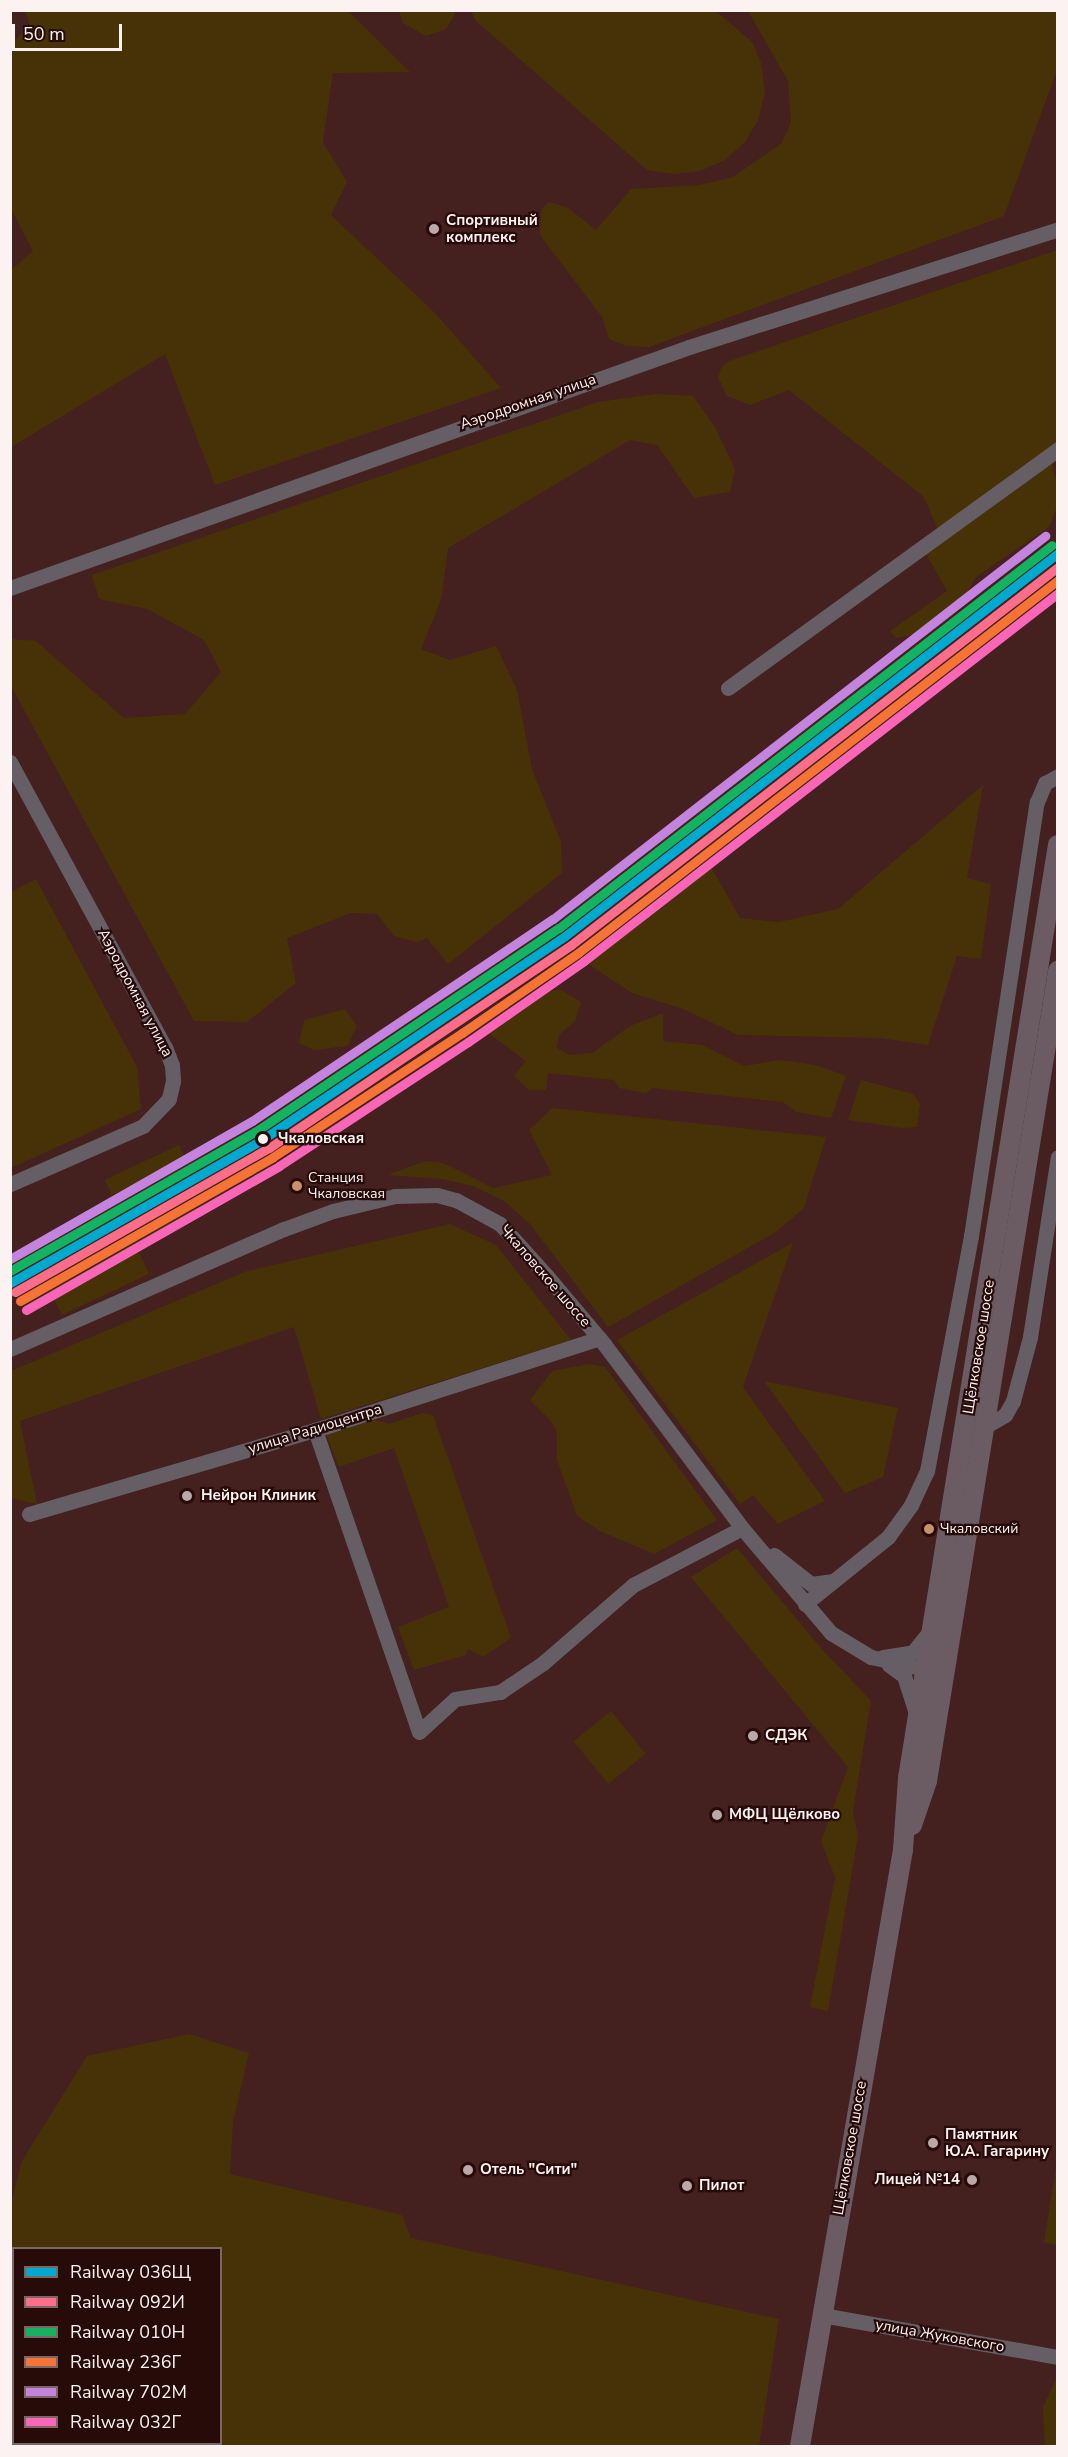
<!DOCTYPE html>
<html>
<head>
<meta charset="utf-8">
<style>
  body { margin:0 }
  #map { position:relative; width:1068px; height:2457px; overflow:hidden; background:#44201f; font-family:"Nunito Sans",sans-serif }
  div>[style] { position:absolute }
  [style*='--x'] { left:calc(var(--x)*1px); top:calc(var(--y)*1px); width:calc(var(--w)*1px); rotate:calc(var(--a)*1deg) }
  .green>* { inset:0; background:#473208; transform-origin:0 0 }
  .minor>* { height:15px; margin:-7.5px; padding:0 7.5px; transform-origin:7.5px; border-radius:7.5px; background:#655f65 }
  .major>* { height:20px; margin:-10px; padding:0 10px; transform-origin:10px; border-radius:10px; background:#6b5c63 }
  .rail-1>* { height:9px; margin:-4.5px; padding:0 4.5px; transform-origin:4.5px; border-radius:4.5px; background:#00a9ce }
  .rail-2>* { height:9px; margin:-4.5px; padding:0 4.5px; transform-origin:4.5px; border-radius:4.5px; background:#fb6d88 }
  .rail-3>* { height:9px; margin:-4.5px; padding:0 4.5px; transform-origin:4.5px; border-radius:4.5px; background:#13b361 }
  .rail-4>* { height:9px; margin:-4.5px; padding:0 4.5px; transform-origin:4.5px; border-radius:4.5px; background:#f57335 }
  .rail-5>* { height:9px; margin:-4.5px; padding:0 4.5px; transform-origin:4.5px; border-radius:4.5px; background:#c483df }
  .rail-6>* { height:9px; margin:-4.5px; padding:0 4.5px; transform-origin:4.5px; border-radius:4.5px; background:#fa66b7 }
  .dots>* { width:16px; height:16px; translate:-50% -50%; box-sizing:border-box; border:3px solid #270b09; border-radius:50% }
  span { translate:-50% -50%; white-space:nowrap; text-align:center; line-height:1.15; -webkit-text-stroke:4.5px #270b09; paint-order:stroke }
  .bus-label { font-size:14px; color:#fbf2f1 }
  .left { translate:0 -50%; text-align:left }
  .poi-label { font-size:15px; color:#fbf2f1; font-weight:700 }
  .right { translate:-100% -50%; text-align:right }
  .street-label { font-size:15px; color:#fbf2f1 }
  .stop-label { font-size:15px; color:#fbf2f1; font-weight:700 }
  .frame { position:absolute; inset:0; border:12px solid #fbf2f1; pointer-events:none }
  .legend { position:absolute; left:12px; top:2247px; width:210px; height:198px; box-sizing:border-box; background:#270b09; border:2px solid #7c6766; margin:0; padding:8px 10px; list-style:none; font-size:18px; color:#fbf2f1 }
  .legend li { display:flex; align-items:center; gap:12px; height:30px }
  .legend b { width:30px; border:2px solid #7c6766 }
  .scale { position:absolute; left:12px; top:24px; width:110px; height:27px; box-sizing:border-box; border:3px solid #fbf2f1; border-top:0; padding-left:8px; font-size:18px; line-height:21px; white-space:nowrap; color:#fbf2f1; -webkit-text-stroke:4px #270b09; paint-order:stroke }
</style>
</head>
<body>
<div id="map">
  <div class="green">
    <i style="clip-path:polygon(25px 11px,348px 11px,410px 72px,333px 73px,323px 142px,347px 182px,331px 215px,435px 313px,501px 388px,215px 485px,165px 354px,11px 447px,11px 270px,33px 251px,10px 207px,11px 45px,30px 24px)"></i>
    <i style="clip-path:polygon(399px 11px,454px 11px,455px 14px,446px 29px,426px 36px,403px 23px)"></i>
    <i style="clip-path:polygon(471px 11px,716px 11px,753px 43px,761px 63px,765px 92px,758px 120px,745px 142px,725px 160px,700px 171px,674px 174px,647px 170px,476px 21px)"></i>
    <i style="clip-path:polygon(748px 11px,1057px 11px,1057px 70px,1004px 216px,649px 347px,626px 346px,609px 339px,602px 317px,540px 235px,541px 210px,549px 202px,568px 208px,596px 230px,631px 189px,700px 185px,733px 177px,782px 143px,791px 122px,788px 81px)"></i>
    <i style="clip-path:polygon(1057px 250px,1058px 447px,1051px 459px,1057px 485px,1057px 507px,1049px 527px,976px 577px,958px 606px,920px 633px,897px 638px,890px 631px,947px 591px,921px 545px,939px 532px,924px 497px,789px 390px,750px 405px,727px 396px,718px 377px,722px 366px,729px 361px)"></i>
    <i style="clip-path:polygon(655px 394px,693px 396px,715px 427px,735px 469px,730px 492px,694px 498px,657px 445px,630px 440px,448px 548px,441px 600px,421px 649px,450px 660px,496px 646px,517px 690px,532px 769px,561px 842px,562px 873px,448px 964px,427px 938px,417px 942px,394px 936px,377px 914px,351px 913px,287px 938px,296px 983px,247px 1022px,194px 1021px,11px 686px,11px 639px,36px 641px,124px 718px,185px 714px,221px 672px,204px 640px,147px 609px,99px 599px,92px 575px,598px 402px)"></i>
    <i style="clip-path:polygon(983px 785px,967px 878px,991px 884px,981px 959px,957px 956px,928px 1045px,880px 1038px,738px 1035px,683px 1009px,632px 993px,588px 964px,711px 867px,740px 918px,779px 922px,838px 909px)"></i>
    <i style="clip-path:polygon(36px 879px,137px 1067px,141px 1109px,11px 1168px,11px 892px)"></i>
    <i style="clip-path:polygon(561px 990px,581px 1002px,575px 1021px,559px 1035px,557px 1048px,569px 1055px,592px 1053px,630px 1026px,663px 1013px,663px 1041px,702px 1045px,744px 1066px,781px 1060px,816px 1065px,846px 1076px,831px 1118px,796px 1112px,783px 1102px,653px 1088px,646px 1093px,619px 1088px,614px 1080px,548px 1073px,546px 1090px,529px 1090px,514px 1076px,526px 1061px,487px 1032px,542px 991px)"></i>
    <i style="clip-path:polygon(345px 1009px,357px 1026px,347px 1046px,314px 1050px,299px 1043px,304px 1020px)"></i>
    <i style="clip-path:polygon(861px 1080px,913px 1094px,920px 1104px,917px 1127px,902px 1128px,848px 1120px)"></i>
    <i style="clip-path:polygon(552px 1108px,826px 1137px,804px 1208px,776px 1232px,608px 1327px,530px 1224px,504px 1201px,473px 1186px,442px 1179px,387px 1175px,426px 1161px,443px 1163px,493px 1188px,552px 1175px,529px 1130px)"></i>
    <i style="left:179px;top:1145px;width:17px;height:82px;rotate:65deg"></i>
    <i style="clip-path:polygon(196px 1208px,200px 1215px,138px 1250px,149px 1274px,62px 1315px,50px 1291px)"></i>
    <i style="clip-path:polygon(450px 1224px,496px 1245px,571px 1340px,321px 1419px,294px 1327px,20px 1421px,37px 1504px,11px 1498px,11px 1371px,247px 1271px)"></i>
    <i style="clip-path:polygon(793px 1243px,743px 1387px,825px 1501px,778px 1524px,753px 1495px,740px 1504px,617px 1340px)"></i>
    <i style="clip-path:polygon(589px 1364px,605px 1367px,717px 1520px,654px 1554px,600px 1531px,577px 1516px,557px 1460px,557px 1434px,552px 1422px,530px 1400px,552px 1371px)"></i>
    <i style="clip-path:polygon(764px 1381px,898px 1408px,883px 1477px,845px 1493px)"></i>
    <i style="clip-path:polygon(422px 1413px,433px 1415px,511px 1638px,483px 1657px,468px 1649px,466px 1655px,414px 1670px,398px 1627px,449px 1607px,394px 1448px,339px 1467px,326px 1434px,370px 1419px,389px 1424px)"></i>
    <i style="clip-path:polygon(737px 1548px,821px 1648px,871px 1701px,853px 1811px,858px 1836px,828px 2011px,810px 2007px,835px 1877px,821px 1841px,848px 1767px,691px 1577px)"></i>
    <i style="left:611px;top:1711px;width:55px;height:48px;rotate:51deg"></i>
    <i style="clip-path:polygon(evenodd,189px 2034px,249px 2053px,233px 2122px,230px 2174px,402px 2215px,411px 2238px,779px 2319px,759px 2446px,11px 2446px,10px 2207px,22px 2161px,87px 2056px,189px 2034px,14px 2248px,220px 2248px,220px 2444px,14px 2444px,14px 2248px)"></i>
    <i style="clip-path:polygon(1057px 2160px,1057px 2245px,1044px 2243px)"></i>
    <i style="clip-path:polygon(1057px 2377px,1057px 2446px,1045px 2446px,1043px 2407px)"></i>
  </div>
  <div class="minor">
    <i style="--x:10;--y:588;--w:721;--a:-19.54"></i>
    <i style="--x:689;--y:347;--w:387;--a:-17.7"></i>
    <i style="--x:728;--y:688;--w:407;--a:-35.9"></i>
    <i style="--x:10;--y:762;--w:324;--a:61.5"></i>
    <i style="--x:165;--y:1047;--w:19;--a:69"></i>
    <i style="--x:172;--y:1065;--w:16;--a:86"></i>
    <i style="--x:173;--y:1081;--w:18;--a:103"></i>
    <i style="--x:169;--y:1099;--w:37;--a:134"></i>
    <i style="--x:143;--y:1126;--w:145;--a:156.4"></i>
    <i style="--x:10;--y:1349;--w:299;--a:-23.7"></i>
    <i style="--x:284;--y:1229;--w:52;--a:-20.2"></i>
    <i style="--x:333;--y:1211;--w:64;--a:-13.6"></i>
    <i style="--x:395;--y:1196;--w:42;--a:-1.4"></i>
    <i style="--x:437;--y:1195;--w:20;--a:15"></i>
    <i style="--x:456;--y:1200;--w:50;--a:28.6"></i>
    <i style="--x:500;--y:1224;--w:70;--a:47.9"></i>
    <i style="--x:547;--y:1276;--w:89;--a:50"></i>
    <i style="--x:604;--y:1344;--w:230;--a:53.1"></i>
    <i style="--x:742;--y:1528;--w:138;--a:49.7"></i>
    <i style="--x:831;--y:1633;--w:47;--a:31"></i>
    <i style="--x:871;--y:1657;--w:66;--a:12.3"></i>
    <i style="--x:986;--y:1426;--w:22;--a:-30"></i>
    <i style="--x:1005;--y:1415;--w:16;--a:-60"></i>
    <i style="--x:1013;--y:1401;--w:66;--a:-75.1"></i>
    <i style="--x:1030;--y:1337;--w:182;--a:-81.2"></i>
    <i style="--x:315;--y:1430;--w:319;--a:71"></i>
    <i style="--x:419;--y:1732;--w:49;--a:-42.5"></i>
    <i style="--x:455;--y:1699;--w:46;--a:-8.8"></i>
    <i style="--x:500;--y:1692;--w:52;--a:-34"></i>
    <i style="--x:543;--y:1663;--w:119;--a:-40.9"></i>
    <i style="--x:633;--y:1585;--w:123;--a:-27.6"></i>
    <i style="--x:29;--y:1514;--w:298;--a:-16.4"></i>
    <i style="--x:315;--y:1430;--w:299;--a:-17.9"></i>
    <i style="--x:774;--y:1555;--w:47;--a:38.1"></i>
    <i style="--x:811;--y:1584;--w:21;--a:-8"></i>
    <i style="--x:805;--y:1604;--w:107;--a:-38.9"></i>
    <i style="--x:888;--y:1537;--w:39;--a:-54"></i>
    <i style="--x:911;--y:1505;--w:38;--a:-65"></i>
    <i style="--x:927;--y:1471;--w:239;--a:-79.4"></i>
    <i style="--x:971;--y:1236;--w:439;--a:-81.4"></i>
    <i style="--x:1037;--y:802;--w:21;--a:-67"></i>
    <i style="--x:1045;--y:783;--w:15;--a:-28"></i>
    <i style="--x:883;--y:1657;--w:30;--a:-9"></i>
    <i style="--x:913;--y:1652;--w:26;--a:-51"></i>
    <i style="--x:889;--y:1665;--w:19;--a:36"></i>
    <i style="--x:904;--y:1676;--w:38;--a:72"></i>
    <i style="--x:822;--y:2315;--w:240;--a:10.1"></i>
  </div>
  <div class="major">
    <i style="--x:912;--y:1825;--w:46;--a:-71.2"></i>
    <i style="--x:927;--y:1781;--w:821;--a:-80.81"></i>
    <i style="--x:800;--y:2446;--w:605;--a:-80.2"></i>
    <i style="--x:903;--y:1850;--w:72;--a:-86"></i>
    <i style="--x:908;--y:1778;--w:945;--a:-80.87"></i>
  </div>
  <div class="rail-1">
    <i style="--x:10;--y:1283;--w:291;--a:-29.6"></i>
    <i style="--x:263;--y:1139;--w:364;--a:-33.9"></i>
    <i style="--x:565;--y:936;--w:624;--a:-37.84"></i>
  </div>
  <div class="rail-2">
    <i style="--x:15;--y:1292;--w:292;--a:-29.6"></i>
    <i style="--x:269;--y:1148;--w:364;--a:-33.9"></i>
    <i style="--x:571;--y:945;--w:616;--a:-37.82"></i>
  </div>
  <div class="rail-3">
    <i style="--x:10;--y:1271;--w:285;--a:-29.6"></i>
    <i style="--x:258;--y:1130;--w:362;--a:-33.9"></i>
    <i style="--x:559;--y:928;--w:624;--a:-37.84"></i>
  </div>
  <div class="rail-4">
    <i style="--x:20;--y:1301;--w:291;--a:-29.6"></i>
    <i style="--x:273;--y:1157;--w:226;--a:-33.3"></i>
    <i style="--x:462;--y:1033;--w:141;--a:-34.6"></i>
    <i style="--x:578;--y:953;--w:608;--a:-37.85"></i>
  </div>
  <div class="rail-5">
    <i style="--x:10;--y:1259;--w:279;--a:-29.7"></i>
    <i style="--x:252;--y:1121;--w:362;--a:-33.9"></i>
    <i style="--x:553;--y:919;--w:624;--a:-37.9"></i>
  </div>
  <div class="rail-6">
    <i style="--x:26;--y:1310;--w:291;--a:-29.6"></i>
    <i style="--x:279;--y:1166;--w:226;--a:-33.3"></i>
    <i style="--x:468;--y:1042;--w:141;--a:-34.9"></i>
    <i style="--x:584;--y:961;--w:600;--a:-37.82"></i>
  </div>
  <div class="dots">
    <i style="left:434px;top:229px;background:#bba8a8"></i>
    <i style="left:263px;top:1139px;background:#fbf2f1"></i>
    <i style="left:297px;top:1186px;background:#c7916a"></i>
    <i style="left:187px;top:1496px;background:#bba8a8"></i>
    <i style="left:929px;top:1529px;background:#c7916a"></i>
    <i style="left:753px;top:1736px;background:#bba8a8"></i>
    <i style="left:717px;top:1815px;background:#bba8a8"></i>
    <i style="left:933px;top:2143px;background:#bba8a8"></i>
    <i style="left:468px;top:2170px;background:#bba8a8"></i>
    <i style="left:972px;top:2180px;background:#bba8a8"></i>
    <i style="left:687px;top:2186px;background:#bba8a8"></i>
  </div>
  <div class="bus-label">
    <span class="left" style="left:308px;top:1186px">Станция<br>Чкаловская</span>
    <span class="left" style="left:940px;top:1529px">Чкаловский</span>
  </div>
  <div class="poi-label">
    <span class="left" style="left:446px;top:229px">Спортивный<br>комплекс</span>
    <span class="left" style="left:201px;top:1496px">Нейрон Клиник</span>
    <span class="left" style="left:765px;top:1736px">СДЭК</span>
    <span class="left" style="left:729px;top:1815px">МФЦ Щёлково</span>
    <span class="left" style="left:945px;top:2143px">Памятник<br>Ю.А. Гагарину</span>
    <span class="left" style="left:480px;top:2170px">Отель "Сити"</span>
    <span class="right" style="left:960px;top:2180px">Лицей №14</span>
    <span class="left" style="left:699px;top:2186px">Пилот</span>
  </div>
  <div class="street-label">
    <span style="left:528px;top:402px;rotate:-19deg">Аэродромная улица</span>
    <span style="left:135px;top:993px;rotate:62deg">Аэродромная улица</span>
    <span style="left:545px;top:1276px;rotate:49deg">Чкаловское шоссе</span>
    <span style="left:979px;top:1347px;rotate:-81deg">Щёлковское шоссе</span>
    <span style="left:315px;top:1429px;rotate:-17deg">улица Радиоцентра</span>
    <span style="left:850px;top:2148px;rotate:-80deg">Щёлковское шоссе</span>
    <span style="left:940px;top:2336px;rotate:10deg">улица Жуковского</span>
  </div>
  <div class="stop-label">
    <span class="left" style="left:278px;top:1139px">Чкаловская</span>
  </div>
  <div class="frame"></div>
  <ul class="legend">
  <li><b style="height:8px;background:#00a9ce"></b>Railway 036Щ</li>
  <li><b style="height:8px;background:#fb6d88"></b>Railway 092И</li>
  <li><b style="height:8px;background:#13b361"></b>Railway 010Н</li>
  <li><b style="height:8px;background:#f57335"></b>Railway 236Г</li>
  <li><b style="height:8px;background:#c483df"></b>Railway 702М</li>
  <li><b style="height:8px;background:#fa66b7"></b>Railway 032Г</li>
  </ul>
  <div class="scale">50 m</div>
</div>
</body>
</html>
